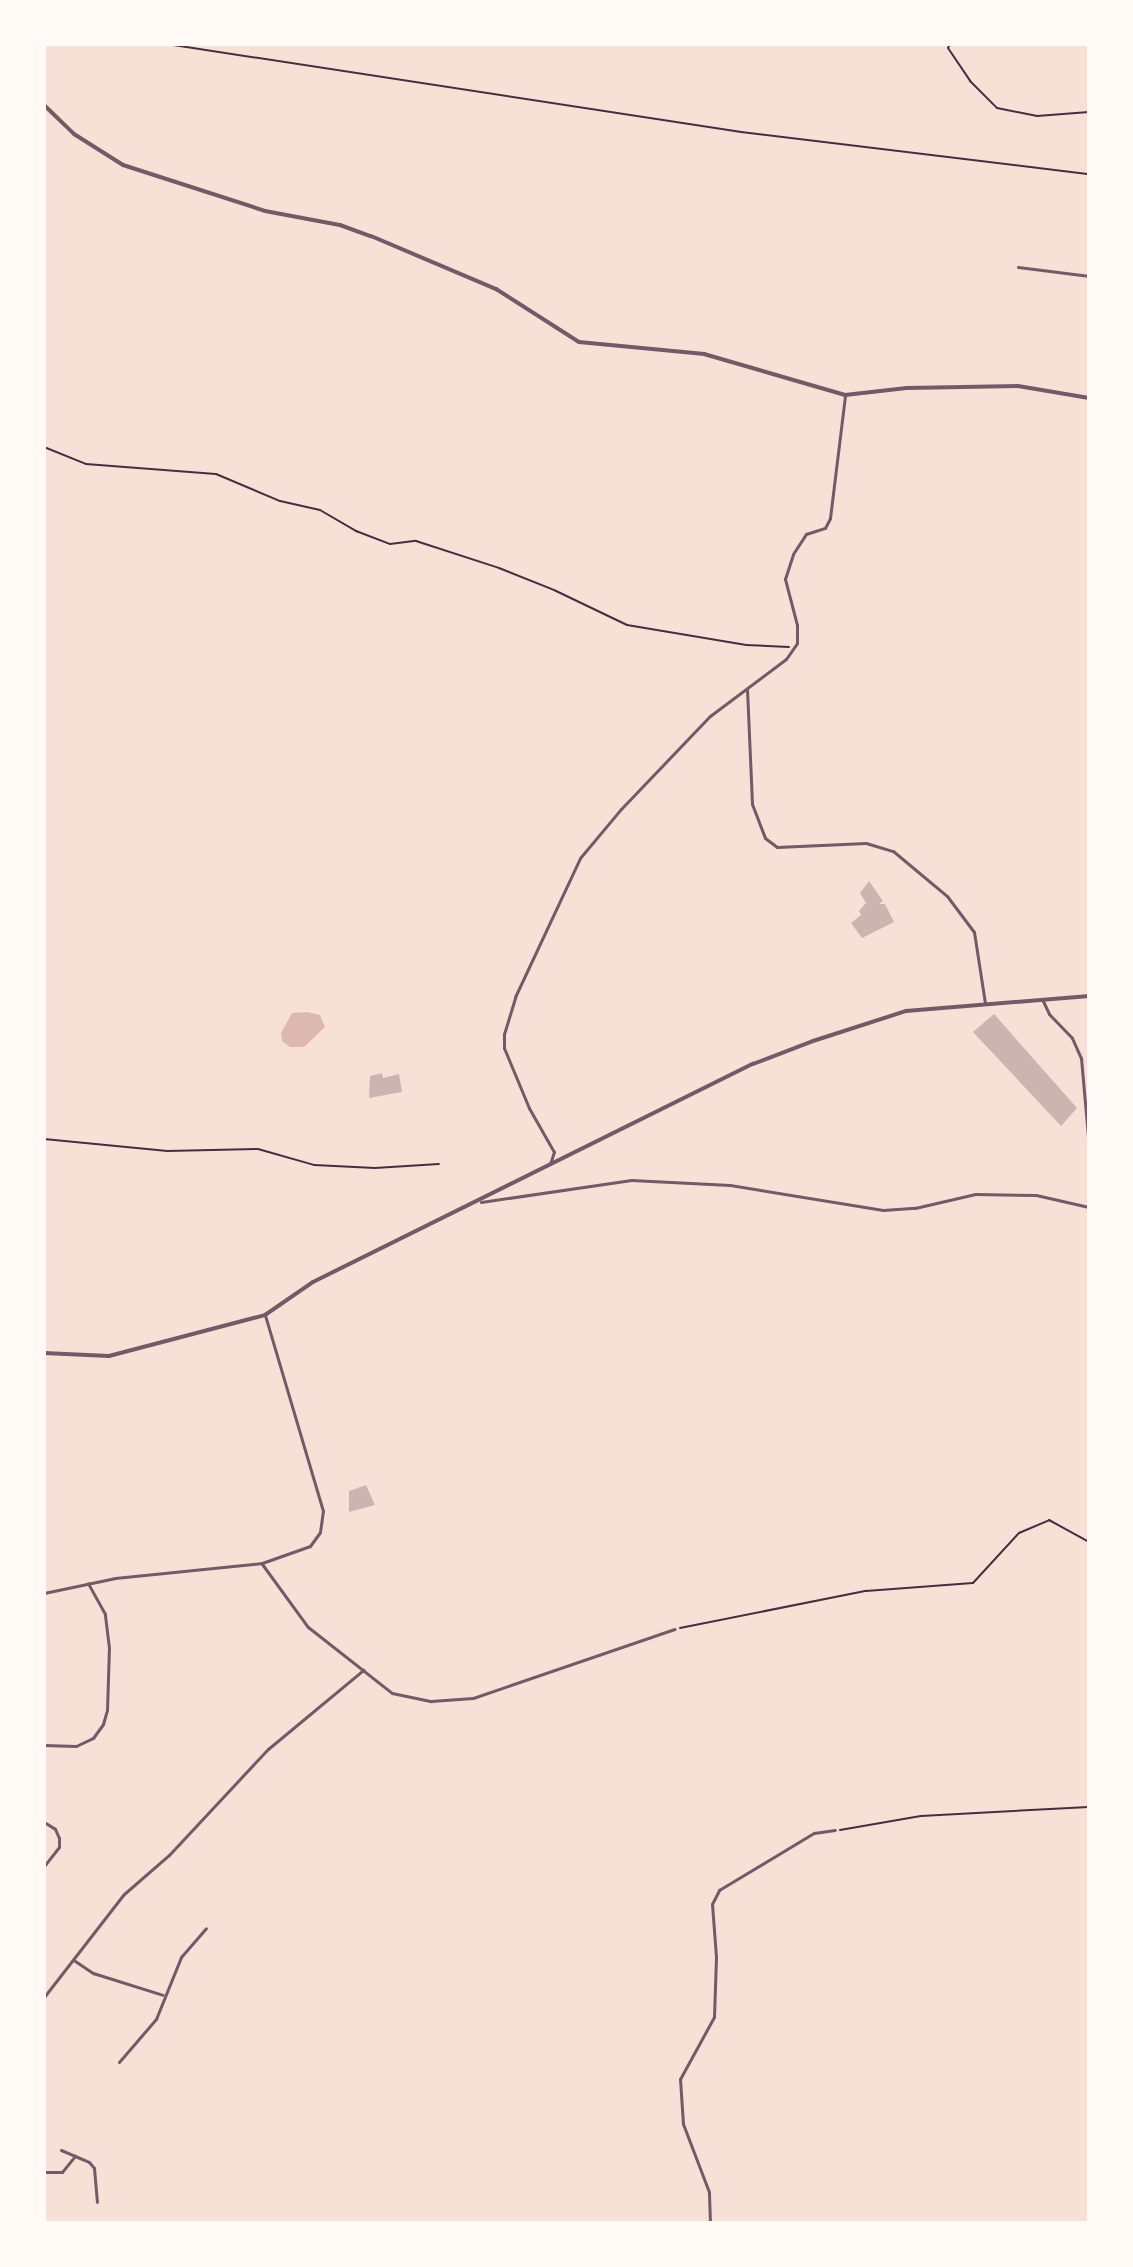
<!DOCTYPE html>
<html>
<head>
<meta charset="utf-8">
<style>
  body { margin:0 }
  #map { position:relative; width:1133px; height:2267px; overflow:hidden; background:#f7e1d7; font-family:Figtree,sans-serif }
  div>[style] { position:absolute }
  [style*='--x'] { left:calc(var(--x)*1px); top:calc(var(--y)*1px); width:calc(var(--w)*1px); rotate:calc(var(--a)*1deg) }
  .water>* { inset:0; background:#dcb8b0 }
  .building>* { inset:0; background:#ccb4b1 }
  .path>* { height:2px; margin:-1px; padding:0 1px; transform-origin:1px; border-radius:1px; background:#4a2c40 }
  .minor>* { height:3px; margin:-1.5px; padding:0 1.5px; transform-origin:1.5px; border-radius:1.5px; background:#755966 }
  .tertiary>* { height:4px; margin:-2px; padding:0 2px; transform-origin:2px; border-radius:2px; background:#755966 }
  span { translate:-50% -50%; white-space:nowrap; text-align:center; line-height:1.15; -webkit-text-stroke:7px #fffaf5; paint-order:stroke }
  .frame { position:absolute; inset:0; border:46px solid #fffaf5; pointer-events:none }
</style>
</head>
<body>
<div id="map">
  <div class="water">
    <i style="clip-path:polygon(307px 1012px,320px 1015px,325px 1027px,304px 1047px,290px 1047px,282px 1041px,281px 1033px,292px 1013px)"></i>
  </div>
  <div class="building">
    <i style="clip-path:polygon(869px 881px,883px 901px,879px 904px,885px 904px,894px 922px,862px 938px,851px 923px,861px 915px,859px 911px,866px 903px,860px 893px)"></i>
    <i style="clip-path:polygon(994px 1014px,1077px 1108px,1061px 1126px,973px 1032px)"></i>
    <i style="clip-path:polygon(382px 1073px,383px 1078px,399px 1074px,402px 1092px,369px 1098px,370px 1076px)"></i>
    <i style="clip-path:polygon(366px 1485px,375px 1505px,349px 1512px,349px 1491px)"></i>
  </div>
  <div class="path">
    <i style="--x:167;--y:44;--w:581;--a:8.72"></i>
    <i style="--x:741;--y:132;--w:351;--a:6.9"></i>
    <i style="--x:950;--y:44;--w:4;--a:117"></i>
    <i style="--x:948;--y:48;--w:40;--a:56"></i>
    <i style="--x:970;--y:81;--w:38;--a:45"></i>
    <i style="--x:997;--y:108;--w:41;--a:11.3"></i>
    <i style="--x:1037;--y:116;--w:52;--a:-4.4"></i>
    <i style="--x:44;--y:447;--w:45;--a:22"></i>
    <i style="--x:86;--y:464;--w:130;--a:4.4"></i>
    <i style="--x:216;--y:474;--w:69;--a:22.9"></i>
    <i style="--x:280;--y:501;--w:41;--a:12.7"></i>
    <i style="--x:320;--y:510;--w:42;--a:30.3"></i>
    <i style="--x:356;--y:531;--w:36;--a:21"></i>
    <i style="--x:390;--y:544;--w:26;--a:-7"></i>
    <i style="--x:416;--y:541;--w:87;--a:18"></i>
    <i style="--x:499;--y:568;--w:59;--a:21.8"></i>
    <i style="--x:554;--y:590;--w:81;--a:25.6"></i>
    <i style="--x:627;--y:625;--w:121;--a:9.5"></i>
    <i style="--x:746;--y:645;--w:43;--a:2.7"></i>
    <i style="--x:44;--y:1139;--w:124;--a:5.6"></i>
    <i style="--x:167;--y:1151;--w:91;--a:-1.3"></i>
    <i style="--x:258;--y:1149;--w:58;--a:15.9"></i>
    <i style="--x:314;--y:1165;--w:61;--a:2.8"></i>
    <i style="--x:375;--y:1168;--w:64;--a:-3.6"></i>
    <i style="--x:680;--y:1628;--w:190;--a:-11.3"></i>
    <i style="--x:866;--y:1591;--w:107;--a:-4.3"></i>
    <i style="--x:973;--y:1583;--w:68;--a:-47.4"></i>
    <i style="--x:1019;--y:1533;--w:33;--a:-23"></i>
    <i style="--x:1049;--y:1520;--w:46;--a:28.8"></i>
    <i style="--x:840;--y:1830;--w:82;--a:-9.8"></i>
    <i style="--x:921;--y:1816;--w:168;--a:-3.1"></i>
  </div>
  <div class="minor">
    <i style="--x:1018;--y:267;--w:72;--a:7.2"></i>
    <i style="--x:747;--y:689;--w:115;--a:87.5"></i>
    <i style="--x:752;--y:804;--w:36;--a:69"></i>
    <i style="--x:765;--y:838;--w:15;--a:37"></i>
    <i style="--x:777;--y:847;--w:89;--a:-2.6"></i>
    <i style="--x:866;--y:843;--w:28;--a:17"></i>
    <i style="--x:893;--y:851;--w:70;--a:39.8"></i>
    <i style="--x:947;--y:896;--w:45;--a:53.1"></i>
    <i style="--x:974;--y:932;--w:72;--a:81.2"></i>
    <i style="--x:1043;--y:1001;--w:14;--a:65"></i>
    <i style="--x:1049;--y:1014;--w:33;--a:46"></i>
    <i style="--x:1072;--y:1038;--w:22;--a:66"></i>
    <i style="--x:1081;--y:1058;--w:90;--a:84.9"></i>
    <i style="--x:550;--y:1164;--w:13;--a:-72"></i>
    <i style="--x:554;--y:1152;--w:51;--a:-119.6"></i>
    <i style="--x:529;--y:1108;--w:65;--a:-112.6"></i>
    <i style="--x:504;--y:1048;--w:14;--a:-90"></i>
    <i style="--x:504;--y:1034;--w:39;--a:-73"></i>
    <i style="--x:515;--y:997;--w:153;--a:-64.9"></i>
    <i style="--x:580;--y:858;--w:64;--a:-50.1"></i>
    <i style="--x:621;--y:809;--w:129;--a:-46.3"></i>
    <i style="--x:710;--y:716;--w:95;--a:-36.9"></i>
    <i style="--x:786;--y:659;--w:19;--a:-55"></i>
    <i style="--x:797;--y:643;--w:18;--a:-90"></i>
    <i style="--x:797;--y:625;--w:48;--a:-104.6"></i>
    <i style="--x:785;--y:579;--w:26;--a:-72"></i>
    <i style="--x:793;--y:554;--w:24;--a:-57"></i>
    <i style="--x:806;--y:534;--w:20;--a:-18"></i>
    <i style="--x:825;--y:528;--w:11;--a:-63"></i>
    <i style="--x:830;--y:518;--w:124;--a:-83"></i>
    <i style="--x:481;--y:1202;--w:152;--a:-8.3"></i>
    <i style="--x:631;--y:1180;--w:99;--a:2.9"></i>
    <i style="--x:730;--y:1185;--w:155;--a:9.3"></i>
    <i style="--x:883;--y:1210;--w:32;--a:-4"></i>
    <i style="--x:915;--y:1208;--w:62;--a:-13.1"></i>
    <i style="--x:975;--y:1194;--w:61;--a:0.9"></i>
    <i style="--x:1036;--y:1195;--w:54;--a:12.8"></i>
    <i style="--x:262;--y:1564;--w:78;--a:53.9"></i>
    <i style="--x:308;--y:1627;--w:107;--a:38.2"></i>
    <i style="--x:392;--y:1693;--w:40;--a:12"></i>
    <i style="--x:431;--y:1701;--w:42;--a:-4.1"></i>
    <i style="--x:473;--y:1698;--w:213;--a:-18.9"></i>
    <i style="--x:44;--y:1593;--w:73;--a:-11.9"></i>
    <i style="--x:115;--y:1578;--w:148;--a:-5.8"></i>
    <i style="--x:262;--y:1563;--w:51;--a:-19.5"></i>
    <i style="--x:310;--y:1546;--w:17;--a:-54"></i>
    <i style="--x:320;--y:1532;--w:21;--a:-82"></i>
    <i style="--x:323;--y:1511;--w:204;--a:-106.5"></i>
    <i style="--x:44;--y:1745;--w:32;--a:2"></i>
    <i style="--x:76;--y:1746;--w:19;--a:-25"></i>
    <i style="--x:93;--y:1738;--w:17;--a:-54"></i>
    <i style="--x:103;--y:1724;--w:15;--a:-74"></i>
    <i style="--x:107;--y:1710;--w:62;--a:-88.2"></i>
    <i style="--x:109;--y:1648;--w:34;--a:-97"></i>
    <i style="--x:105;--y:1614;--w:35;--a:-119"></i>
    <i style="--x:44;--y:1822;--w:13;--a:32"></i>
    <i style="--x:55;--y:1829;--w:10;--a:66"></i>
    <i style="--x:59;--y:1838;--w:9;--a:90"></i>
    <i style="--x:59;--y:1847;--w:24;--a:128"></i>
    <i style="--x:75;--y:1961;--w:22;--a:34"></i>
    <i style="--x:93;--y:1973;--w:73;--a:17.4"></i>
    <i style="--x:44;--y:1997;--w:130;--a:-52.2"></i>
    <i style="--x:124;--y:1894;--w:60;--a:-40.9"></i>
    <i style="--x:169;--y:1855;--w:145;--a:-47"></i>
    <i style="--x:268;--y:1749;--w:124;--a:-39.7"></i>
    <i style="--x:119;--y:2062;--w:57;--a:-49.3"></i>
    <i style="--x:156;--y:2019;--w:67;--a:-68"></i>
    <i style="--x:181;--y:1957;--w:38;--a:-49"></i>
    <i style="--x:61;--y:2150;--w:15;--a:23"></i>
    <i style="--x:44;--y:2172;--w:18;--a:0"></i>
    <i style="--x:62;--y:2172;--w:21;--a:-51"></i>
    <i style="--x:75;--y:2156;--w:15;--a:23"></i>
    <i style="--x:89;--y:2162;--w:8;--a:50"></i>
    <i style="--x:94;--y:2168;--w:34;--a:85"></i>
    <i style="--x:710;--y:2223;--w:31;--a:-92"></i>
    <i style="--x:709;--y:2192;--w:73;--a:-110.9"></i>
    <i style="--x:683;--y:2124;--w:45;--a:-93.8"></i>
    <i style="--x:680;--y:2079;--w:71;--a:-61.3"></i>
    <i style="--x:714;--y:2017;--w:60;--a:-88.1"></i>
    <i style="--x:716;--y:1957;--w:53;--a:-94.3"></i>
    <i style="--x:712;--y:1904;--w:16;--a:-63"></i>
    <i style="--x:719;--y:1890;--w:111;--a:-31"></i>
    <i style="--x:814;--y:1833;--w:21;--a:-8"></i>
  </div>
  <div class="tertiary">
    <i style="--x:44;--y:105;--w:42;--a:44"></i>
    <i style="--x:74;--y:134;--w:58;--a:32.3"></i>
    <i style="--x:123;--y:165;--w:149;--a:17.9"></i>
    <i style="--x:265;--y:211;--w:76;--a:10.6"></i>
    <i style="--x:340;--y:225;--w:33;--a:20"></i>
    <i style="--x:371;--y:236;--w:136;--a:23"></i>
    <i style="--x:496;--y:289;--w:98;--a:32.6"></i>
    <i style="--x:579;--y:342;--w:126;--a:5.5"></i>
    <i style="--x:704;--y:354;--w:147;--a:16.2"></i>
    <i style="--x:845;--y:395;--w:62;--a:-6.4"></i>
    <i style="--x:907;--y:388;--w:111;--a:-1"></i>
    <i style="--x:1018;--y:386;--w:72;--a:9.6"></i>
    <i style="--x:44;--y:1353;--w:65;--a:2.6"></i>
    <i style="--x:109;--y:1356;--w:161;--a:-14.7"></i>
    <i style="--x:265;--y:1315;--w:58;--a:-34.5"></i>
    <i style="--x:313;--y:1282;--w:491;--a:-26.4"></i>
    <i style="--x:753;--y:1064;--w:64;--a:-21"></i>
    <i style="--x:813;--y:1041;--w:98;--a:-17.9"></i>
    <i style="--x:906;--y:1011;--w:184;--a:-4.7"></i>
  </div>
  <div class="frame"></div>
</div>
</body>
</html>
